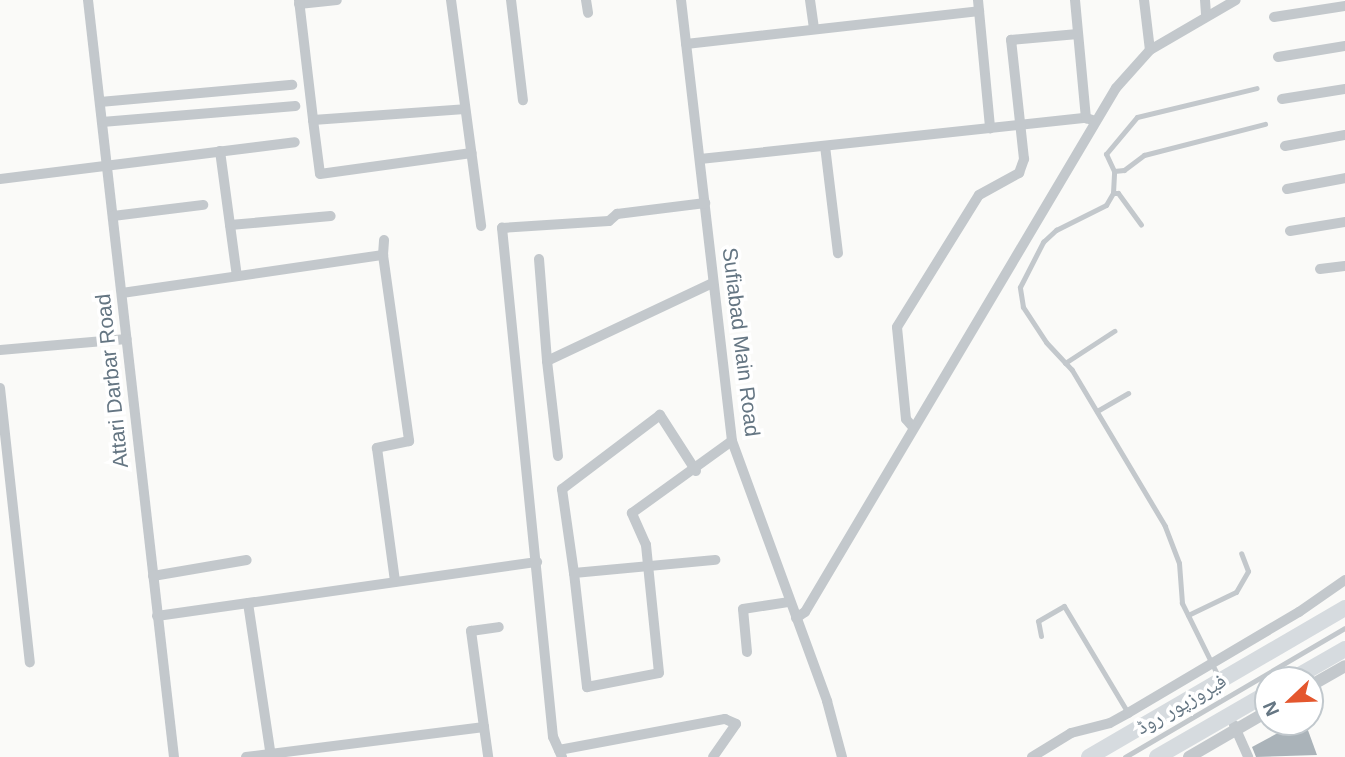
<!DOCTYPE html>
<html>
<head>
<meta charset="utf-8">
<style>
  body { margin:0 }
  #map { position:relative; width:1345px; height:757px; overflow:hidden; background:#fafaf8; font-family:Helvetica,"Noto Naskh Arabic",sans-serif }
  div>[style] { position:absolute }
  [style*='--x'] { left:calc(var(--x)*1px); top:calc(var(--y)*1px); width:calc(var(--w)*1px); rotate:calc(var(--a)*1deg) }
  .building>* { inset:0; background:#aab3b9 }
  .service>* { height:5px; margin:-2.5px; padding:0 2.5px; transform-origin:2.5px; border-radius:2.5px; background:#c3c8cc }
  .minor>* { height:10px; margin:-5px; padding:0 5px; transform-origin:5px; border-radius:5px; background:#c3c8cc }
  .tertiary>* { height:12px; margin:-6px; padding:0 6px; transform-origin:6px; border-radius:6px; background:#c3c8cc }
  .primary>* { height:16px; margin:-8px; padding:0 8px; transform-origin:8px; border-radius:8px; background:#d6dbdf }
  span { translate:-50% -50%; white-space:nowrap; text-align:center; line-height:1.15; -webkit-text-stroke:7px #fff; paint-order:stroke }
  .street-label { font-size:21px; color:#657683 }
  .north { position:absolute; left:1254px; top:666px; width:70px; height:70px; box-sizing:border-box; background:#fff; border:2px solid #c1c8cd; border-radius:50%; rotate:247deg; font-size:19px; font-weight:700; line-height:28px; text-align:center; color:#657683 }
  .north::after { content:''; display:block; margin:auto; width:24px; height:32px; background:#e4572e; clip-path:polygon(50% 0,100% 100%,50% 72%,0 100%) }
</style>
</head>
<body>
<div id="map">
  <div class="building">
    <i style="clip-path:polygon(1298px 722px,1305px 722px,1317px 755px,1256px 757px,1252px 747px)"></i>
  </div>
  <div class="service">
    <i style="--x:1114;--y:171;--w:10;--a:-6"></i>
    <i style="--x:1124;--y:170;--w:25;--a:-37"></i>
    <i style="--x:1144;--y:155;--w:125;--a:-14.4"></i>
    <i style="--x:1113;--y:193;--w:5;--a:0"></i>
    <i style="--x:1118;--y:193;--w:39;--a:54"></i>
    <i style="--x:1065;--y:363;--w:59;--a:-33.1"></i>
    <i style="--x:1097;--y:411;--w:36;--a:-30"></i>
    <i style="--x:1188;--y:615;--w:53;--a:-25.6"></i>
    <i style="--x:1236;--y:592;--w:24;--a:-60"></i>
    <i style="--x:1248;--y:571;--w:19;--a:-111"></i>
    <i style="--x:1041;--y:636;--w:15;--a:-101"></i>
    <i style="--x:1038;--y:621;--w:30;--a:-30"></i>
    <i style="--x:1064;--y:606;--w:125;--a:59.1"></i>
    <i style="--x:1219;--y:678;--w:84;--a:-116.3"></i>
    <i style="--x:1182;--y:603;--w:40;--a:-94.3"></i>
    <i style="--x:1179;--y:563;--w:40;--a:-111"></i>
    <i style="--x:1165;--y:526;--w:182;--a:-120.8"></i>
    <i style="--x:1072;--y:370;--w:38;--a:-133"></i>
    <i style="--x:1046;--y:342;--w:42;--a:-123.3"></i>
    <i style="--x:1023;--y:307;--w:20;--a:-99"></i>
    <i style="--x:1020;--y:287;--w:51;--a:-62.9"></i>
    <i style="--x:1043;--y:242;--w:18;--a:-43"></i>
    <i style="--x:1056;--y:230;--w:56;--a:-26.6"></i>
    <i style="--x:1106;--y:205;--w:14;--a:-60"></i>
    <i style="--x:1113;--y:193;--w:22;--a:-87"></i>
    <i style="--x:1114;--y:171;--w:19;--a:-115"></i>
    <i style="--x:1106;--y:154;--w:48;--a:-50"></i>
    <i style="--x:1137;--y:117;--w:123;--a:-13.6"></i>
    <i style="--x:1125;--y:757;--w:255;--a:-30.4"></i>
  </div>
  <div class="minor">
    <i style="--x:88;--y:0;--w:762;--a:83.52"></i>
    <i style="--x:299;--y:0;--w:121;--a:83.3"></i>
    <i style="--x:313;--y:120;--w:152;--a:-4.1"></i>
    <i style="--x:451;--y:0;--w:228;--a:82.4"></i>
    <i style="--x:511;--y:0;--w:101;--a:83.2"></i>
    <i style="--x:586;--y:0;--w:13;--a:81"></i>
    <i style="--x:681;--y:0;--w:444;--a:83.4"></i>
    <i style="--x:732;--y:441;--w:277;--a:69.9"></i>
    <i style="--x:827;--y:701;--w:58;--a:75"></i>
    <i style="--x:810;--y:0;--w:29;--a:82"></i>
    <i style="--x:978;--y:0;--w:129;--a:84.6"></i>
    <i style="--x:1075;--y:0;--w:119;--a:84.7"></i>
    <i style="--x:1144;--y:0;--w:50;--a:83.2"></i>
    <i style="--x:1205;--y:0;--w:14;--a:86"></i>
    <i style="--x:299;--y:4;--w:38;--a:-6"></i>
    <i style="--x:1274;--y:17;--w:72;--a:-8.8"></i>
    <i style="--x:686;--y:44;--w:295;--a:-6.4"></i>
    <i style="--x:1278;--y:57;--w:68;--a:-9.3"></i>
    <i style="--x:1282;--y:99;--w:64;--a:-9"></i>
    <i style="--x:100;--y:102;--w:193;--a:-5.1"></i>
    <i style="--x:313;--y:120;--w:54;--a:82.6"></i>
    <i style="--x:320;--y:174;--w:153;--a:-7.9"></i>
    <i style="--x:102;--y:122;--w:194;--a:-4.7"></i>
    <i style="--x:825;--y:146;--w:108;--a:83.1"></i>
    <i style="--x:1285;--y:146;--w:61;--a:-10.4"></i>
    <i style="--x:220;--y:151;--w:126;--a:82.3"></i>
    <i style="--x:700;--y:159;--w:388;--a:-6.1"></i>
    <i style="--x:1086;--y:118;--w:9;--a:18"></i>
    <i style="--x:0;--y:179;--w:297;--a:-7.1"></i>
    <i style="--x:1287;--y:189;--w:59;--a:-10.7"></i>
    <i style="--x:113;--y:216;--w:91;--a:-7"></i>
    <i style="--x:230;--y:225;--w:101;--a:-5.1"></i>
    <i style="--x:1290;--y:231;--w:56;--a:-9.3"></i>
    <i style="--x:383;--y:255;--w:188;--a:82"></i>
    <i style="--x:409;--y:441;--w:33;--a:168"></i>
    <i style="--x:377;--y:448;--w:135;--a:82.3"></i>
    <i style="--x:539;--y:259;--w:102;--a:85.5"></i>
    <i style="--x:1320;--y:269;--w:25;--a:-7"></i>
    <i style="--x:122;--y:293;--w:264;--a:-8.3"></i>
    <i style="--x:383;--y:255;--w:15;--a:-86"></i>
    <i style="--x:0;--y:350;--w:127;--a:-5"></i>
    <i style="--x:0;--y:388;--w:276;--a:83.8"></i>
    <i style="--x:912;--y:426;--w:9;--a:-131"></i>
    <i style="--x:906;--y:419;--w:92;--a:-95.6"></i>
    <i style="--x:897;--y:327;--w:155;--a:-58.2"></i>
    <i style="--x:979;--y:195;--w:46;--a:-28.8"></i>
    <i style="--x:1019;--y:173;--w:15;--a:-70"></i>
    <i style="--x:1024;--y:159;--w:120;--a:-96.2"></i>
    <i style="--x:1011;--y:40;--w:67;--a:-5.1"></i>
    <i style="--x:558;--y:456;--w:96;--a:-96.6"></i>
    <i style="--x:547;--y:361;--w:183;--a:-25.2"></i>
    <i style="--x:696;--y:471;--w:67;--a:-122.7"></i>
    <i style="--x:660;--y:415;--w:123;--a:142.9"></i>
    <i style="--x:562;--y:489;--w:85;--a:81.9"></i>
    <i style="--x:574;--y:573;--w:142;--a:-5.3"></i>
    <i style="--x:574;--y:573;--w:115;--a:83.5"></i>
    <i style="--x:587;--y:687;--w:73;--a:-11"></i>
    <i style="--x:659;--y:673;--w:129;--a:-95.8"></i>
    <i style="--x:646;--y:545;--w:35;--a:-114"></i>
    <i style="--x:632;--y:513;--w:123;--a:-35.8"></i>
    <i style="--x:153;--y:576;--w:95;--a:-9.7"></i>
    <i style="--x:248;--y:603;--w:156;--a:81.5"></i>
    <i style="--x:157;--y:616;--w:384;--a:-8.1"></i>
    <i style="--x:796;--y:618;--w:11;--a:-34"></i>
    <i style="--x:805;--y:612;--w:609;--a:-59.31"></i>
    <i style="--x:1116;--y:88;--w:51;--a:-48.2"></i>
    <i style="--x:1150;--y:50;--w:99;--a:-30.2"></i>
    <i style="--x:747;--y:652;--w:43;--a:-95.3"></i>
    <i style="--x:743;--y:609;--w:47;--a:-8.7"></i>
    <i style="--x:1234;--y:725;--w:35;--a:66"></i>
    <i style="--x:484;--y:727;--w:97;--a:-97.7"></i>
    <i style="--x:471;--y:631;--w:28;--a:-8"></i>
    <i style="--x:559;--y:750;--w:169;--a:-10.6"></i>
    <i style="--x:725;--y:719;--w:12;--a:24"></i>
    <i style="--x:736;--y:724;--w:40;--a:124.9"></i>
    <i style="--x:246;--y:757;--w:240;--a:-7.2"></i>
    <i style="--x:484;--y:727;--w:30;--a:82"></i>
    <i style="--x:562;--y:757;--w:22;--a:-114"></i>
    <i style="--x:553;--y:737;--w:512;--a:-95.72"></i>
    <i style="--x:502;--y:228;--w:107;--a:-3.7"></i>
    <i style="--x:609;--y:221;--w:11;--a:-41"></i>
    <i style="--x:617;--y:214;--w:89;--a:-7.1"></i>
    <i style="--x:1032;--y:757;--w:46;--a:-31.6"></i>
    <i style="--x:1071;--y:733;--w:40;--a:-14.4"></i>
    <i style="--x:1110;--y:723;--w:21;--a:-29"></i>
    <i style="--x:1128;--y:713;--w:199;--a:-30.6"></i>
    <i style="--x:1299;--y:612;--w:56;--a:-34.8"></i>
  </div>
  <div class="tertiary">
    <i style="--x:1310;--y:686;--w:40;--a:-29.7"></i>
    <i style="--x:1189;--y:757;--w:91;--a:-30.2"></i>
  </div>
  <div class="primary">
    <i style="--x:1291;--y:680;--w:62;--a:-29.9"></i>
    <i style="--x:1089;--y:757;--w:296;--a:-30.2"></i>
    <i style="--x:1157;--y:757;--w:128;--a:-30"></i>
  </div>
  <div class="street-label">
    <span style="left:741px;top:342px;rotate:83deg">Sufiabad Main Road</span>
    <span style="left:112px;top:381px;rotate:-96deg">Attari Darbar Road</span>
    <span style="left:1181px;top:704px;rotate:-30deg">فیروزپور روڈ</span>
  </div>
  <div class="north">N</div>
</div>
</body>
</html>
